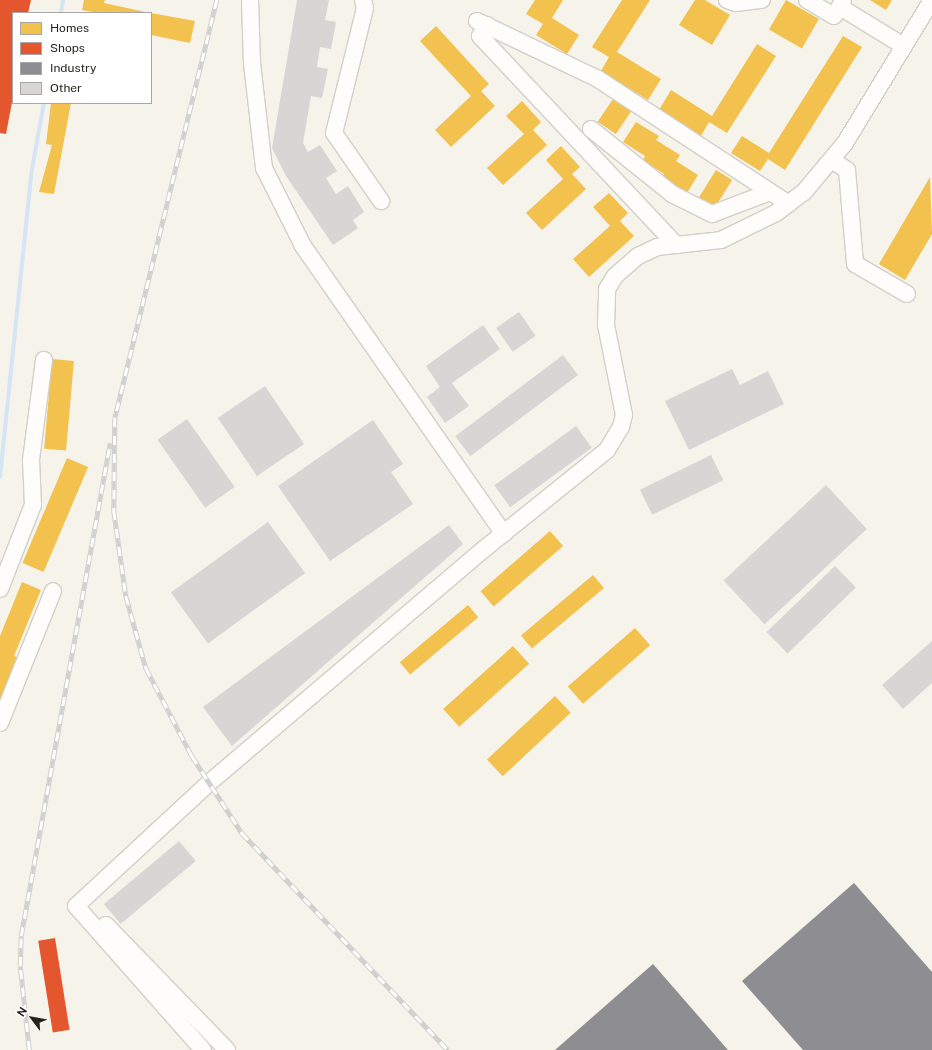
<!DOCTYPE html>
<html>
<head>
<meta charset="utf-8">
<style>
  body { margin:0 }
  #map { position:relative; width:932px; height:1050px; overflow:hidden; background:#f6f3eb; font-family:"Public Sans",sans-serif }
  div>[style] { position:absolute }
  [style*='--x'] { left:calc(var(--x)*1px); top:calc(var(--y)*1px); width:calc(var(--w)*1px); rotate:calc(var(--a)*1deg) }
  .homes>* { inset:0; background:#f2c14e; transform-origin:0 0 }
  .shops>* { inset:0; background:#e4572e; transform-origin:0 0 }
  .industry>* { inset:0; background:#8d8d92 }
  .stream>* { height:4px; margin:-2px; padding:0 2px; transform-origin:2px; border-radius:2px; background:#d4e5f5 }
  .building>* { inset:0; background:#d8d5d4; transform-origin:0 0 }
  .roads { filter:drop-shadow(1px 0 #d2cfc8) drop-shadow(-1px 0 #d2cfc8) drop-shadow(0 1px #d2cfc8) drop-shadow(0 -1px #d2cfc8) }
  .minor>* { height:16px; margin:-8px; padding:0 8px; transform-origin:8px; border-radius:8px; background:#fefdfc }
  .rail>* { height:4.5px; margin-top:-2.25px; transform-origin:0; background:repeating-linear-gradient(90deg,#fff 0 9px,#d1d0ce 0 18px); box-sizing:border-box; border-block:1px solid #d1d0ce }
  span { translate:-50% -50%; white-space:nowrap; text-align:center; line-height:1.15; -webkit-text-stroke:4px #fff; paint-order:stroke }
  .legend { position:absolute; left:12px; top:12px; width:140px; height:92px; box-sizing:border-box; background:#fff; border:1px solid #a8a7a5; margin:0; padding:5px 7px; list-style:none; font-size:12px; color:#25231d }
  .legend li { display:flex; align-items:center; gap:8px; height:20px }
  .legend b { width:20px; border:1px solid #a8a7a5 }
  .north { position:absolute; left:12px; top:998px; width:40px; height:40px; -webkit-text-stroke:3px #fff; paint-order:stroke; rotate:302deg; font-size:11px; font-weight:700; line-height:16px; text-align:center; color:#25231d }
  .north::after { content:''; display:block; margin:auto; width:14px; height:18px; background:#25231d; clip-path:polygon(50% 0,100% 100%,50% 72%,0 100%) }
</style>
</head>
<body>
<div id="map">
  <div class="homes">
    <i style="clip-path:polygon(84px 0,105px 0,104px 3px,150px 13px,98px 13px,82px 10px)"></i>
    <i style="clip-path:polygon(535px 0,563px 0,552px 18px,579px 35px,567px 54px,536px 35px,543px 24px,526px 14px)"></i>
    <i style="clip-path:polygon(622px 0,650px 0,617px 52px,661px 79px,648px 100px,601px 71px,609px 57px,592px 47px)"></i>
    <i style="clip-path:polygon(695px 0,705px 0,730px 15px,712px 45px,679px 25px)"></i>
    <i style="left:786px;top:0;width:38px;height:34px;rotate:30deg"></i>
    <i style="clip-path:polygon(870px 0,892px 0,886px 10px)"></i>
    <i style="clip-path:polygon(151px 13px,195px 21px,190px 43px,151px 35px)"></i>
    <i style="clip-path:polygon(436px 26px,489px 84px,481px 91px,495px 106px,451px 147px,435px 130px,471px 96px,420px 41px)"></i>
    <i style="clip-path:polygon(843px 36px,862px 47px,785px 170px,768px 159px,760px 171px,731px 153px,742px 136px,769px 153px)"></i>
    <i style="clip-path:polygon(757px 44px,776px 56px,727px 133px,709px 122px,701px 136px,659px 110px,671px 90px,712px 116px)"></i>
    <i style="left:615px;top:96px;width:22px;height:31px;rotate:34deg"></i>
    <i style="clip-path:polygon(522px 101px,541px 122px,533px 130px,547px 145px,503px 185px,487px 168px,524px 134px,506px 116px)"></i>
    <i style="clip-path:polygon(51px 103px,71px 103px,54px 194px,39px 192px,52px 145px,46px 144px)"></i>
    <i style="clip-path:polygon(636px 122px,659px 136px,656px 140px,680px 155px,676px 161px,698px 175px,687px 193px,662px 178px,664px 174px,643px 160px,645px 156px,623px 142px)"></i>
    <i style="clip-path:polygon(561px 146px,580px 167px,572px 174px,586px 189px,542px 230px,526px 213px,563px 179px,546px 160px)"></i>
    <i style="left:716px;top:170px;width:19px;height:32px;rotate:32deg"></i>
    <i style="clip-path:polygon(930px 177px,932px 234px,905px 280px,879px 264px)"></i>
    <i style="clip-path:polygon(609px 193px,628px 213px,620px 221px,634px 236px,589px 277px,573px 259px,610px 226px,593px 207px)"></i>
    <i style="left:52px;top:359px;width:22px;height:90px;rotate:5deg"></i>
    <i style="left:67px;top:458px;width:23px;height:114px;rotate:23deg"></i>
    <i style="left:550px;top:531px;width:20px;height:92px;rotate:49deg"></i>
    <i style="left:593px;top:575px;width:17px;height:94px;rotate:50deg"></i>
    <i style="clip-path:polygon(22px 582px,41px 590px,14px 656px,20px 658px,0 708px,0 636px)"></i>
    <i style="left:468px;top:605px;width:16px;height:89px;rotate:50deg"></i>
    <i style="left:635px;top:628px;width:23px;height:89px;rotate:49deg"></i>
    <i style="left:513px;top:646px;width:24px;height:94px;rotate:48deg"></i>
    <i style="left:555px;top:696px;width:23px;height:93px;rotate:47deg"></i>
  </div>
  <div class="shops">
    <i style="clip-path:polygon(0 0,31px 0,28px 13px,13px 13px,13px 97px,6px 134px,0 133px)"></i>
    <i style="left:55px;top:938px;width:93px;height:17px;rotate:81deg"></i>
  </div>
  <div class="industry">
    <i style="clip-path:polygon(854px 883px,932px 972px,932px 1050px,803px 1050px,742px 981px)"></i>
    <i style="clip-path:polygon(653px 964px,728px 1050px,555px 1050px)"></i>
  </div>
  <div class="stream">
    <i style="--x:61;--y:13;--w:13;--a:-81"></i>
    <i style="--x:0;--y:477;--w:310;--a:-84.1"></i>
    <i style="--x:32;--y:169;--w:67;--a:-79.7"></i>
  </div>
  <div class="building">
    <i style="clip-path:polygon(297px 0,329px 0,325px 20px,336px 22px,331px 49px,320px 47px,317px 67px,328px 69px,322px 98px,311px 96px,303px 143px,308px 152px,320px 145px,337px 171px,326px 178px,336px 194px,348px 186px,364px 212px,353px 220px,358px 228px,333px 245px,286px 176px,272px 148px)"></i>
    <i style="left:519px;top:312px;width:29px;height:28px;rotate:55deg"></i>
    <i style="clip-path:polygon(483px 325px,500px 349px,452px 383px,469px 406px,445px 423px,427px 397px,440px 387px,426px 366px)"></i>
    <i style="left:563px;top:355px;width:25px;height:135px;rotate:53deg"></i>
    <i style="clip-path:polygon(732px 369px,740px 385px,768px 371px,784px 404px,689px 450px,665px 401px)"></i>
    <i style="left:265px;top:386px;width:70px;height:57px;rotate:56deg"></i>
    <i style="left:187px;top:419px;width:83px;height:36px;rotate:55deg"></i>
    <i style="clip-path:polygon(373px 420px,403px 464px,391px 472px,413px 504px,330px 561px,278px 486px)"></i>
    <i style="left:576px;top:426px;width:27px;height:101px;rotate:54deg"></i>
    <i style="left:711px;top:455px;width:28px;height:79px;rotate:64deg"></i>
    <i style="left:826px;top:485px;width:60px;height:140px;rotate:47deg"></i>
    <i style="left:268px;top:522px;width:63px;height:120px;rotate:54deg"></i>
    <i style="clip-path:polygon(449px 525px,463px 544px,232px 746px,203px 707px)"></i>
    <i style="left:835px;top:566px;width:30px;height:95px;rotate:46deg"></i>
    <i style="clip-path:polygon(932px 641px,932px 683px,903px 709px,882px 685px)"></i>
    <i style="left:179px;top:841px;width:26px;height:98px;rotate:50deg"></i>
  </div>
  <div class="roads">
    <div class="minor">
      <i style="--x:250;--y:0;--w:63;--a:88.2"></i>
      <i style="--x:252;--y:63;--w:106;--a:83.5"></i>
      <i style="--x:264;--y:168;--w:87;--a:63.4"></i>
      <i style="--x:303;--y:246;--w:351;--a:55.1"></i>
      <i style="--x:363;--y:0;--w:8;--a:76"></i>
      <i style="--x:365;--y:8;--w:129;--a:103.9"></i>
      <i style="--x:334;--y:133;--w:83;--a:55.3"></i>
      <i style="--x:727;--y:0;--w:9;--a:18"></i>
      <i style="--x:736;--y:3;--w:26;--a:-7"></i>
      <i style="--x:807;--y:0;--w:31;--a:31"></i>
      <i style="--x:834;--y:16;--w:17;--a:-59"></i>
      <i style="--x:840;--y:7;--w:75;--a:31.4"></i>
      <i style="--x:477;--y:21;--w:134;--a:25.6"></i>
      <i style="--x:598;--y:79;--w:228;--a:33.2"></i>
      <i style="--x:487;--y:25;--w:13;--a:122"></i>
      <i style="--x:480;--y:36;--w:287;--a:46.8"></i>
      <i style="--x:591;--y:129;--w:104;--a:38.7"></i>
      <i style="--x:672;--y:194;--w:45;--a:26.6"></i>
      <i style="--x:712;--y:214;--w:62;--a:-20.8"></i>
      <i style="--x:832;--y:160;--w:18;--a:34"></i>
      <i style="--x:847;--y:170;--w:94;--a:85.1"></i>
      <i style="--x:855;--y:264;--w:60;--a:30"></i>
      <i style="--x:0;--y:589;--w:90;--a:-68.6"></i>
      <i style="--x:33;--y:505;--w:45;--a:-92.5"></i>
      <i style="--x:31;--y:460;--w:101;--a:-82.6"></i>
      <i style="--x:0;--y:723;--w:142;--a:-68.1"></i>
      <i style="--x:106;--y:925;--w:174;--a:45.9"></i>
      <i style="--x:203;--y:1050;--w:192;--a:-131.4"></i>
      <i style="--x:76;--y:906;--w:181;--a:-42.8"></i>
      <i style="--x:209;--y:783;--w:361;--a:-40.4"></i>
      <i style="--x:484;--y:549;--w:158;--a:-38.8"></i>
      <i style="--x:607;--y:450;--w:27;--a:-59"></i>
      <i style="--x:621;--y:427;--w:12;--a:-76"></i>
      <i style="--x:624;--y:415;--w:92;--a:-101.3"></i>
      <i style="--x:606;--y:325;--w:36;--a:-88"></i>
      <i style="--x:607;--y:289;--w:15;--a:-58"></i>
      <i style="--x:615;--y:276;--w:30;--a:-41"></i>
      <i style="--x:638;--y:256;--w:21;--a:-25"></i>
      <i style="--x:657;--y:247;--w:64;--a:-6.2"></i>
      <i style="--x:721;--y:240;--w:61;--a:-26.1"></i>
      <i style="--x:776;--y:213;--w:35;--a:-37"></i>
      <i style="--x:804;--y:192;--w:64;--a:-50.1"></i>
      <i style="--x:845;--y:143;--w:167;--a:-58.7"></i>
    </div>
  </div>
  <div class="rail">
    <i style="--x:217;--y:0;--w:430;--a:103.7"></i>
    <i style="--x:115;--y:418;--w:93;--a:90.6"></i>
    <i style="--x:114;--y:511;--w:86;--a:82"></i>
    <i style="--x:126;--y:596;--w:75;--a:74.5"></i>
    <i style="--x:146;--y:668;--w:99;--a:62.4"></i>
    <i style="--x:192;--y:756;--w:92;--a:57"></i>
    <i style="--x:242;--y:833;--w:299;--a:46.5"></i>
    <i style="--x:29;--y:1050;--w:84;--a:-96.1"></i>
    <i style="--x:20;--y:966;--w:30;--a:-88"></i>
    <i style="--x:21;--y:936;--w:501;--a:-79.77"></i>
  </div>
  <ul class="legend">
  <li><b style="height:11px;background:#f2c14e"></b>Homes</li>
  <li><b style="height:11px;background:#e4572e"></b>Shops</li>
  <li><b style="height:11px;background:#8d8d92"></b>Industry</li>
  <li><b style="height:11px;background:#d8d5d4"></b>Other</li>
  </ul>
  <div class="north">N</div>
</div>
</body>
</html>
